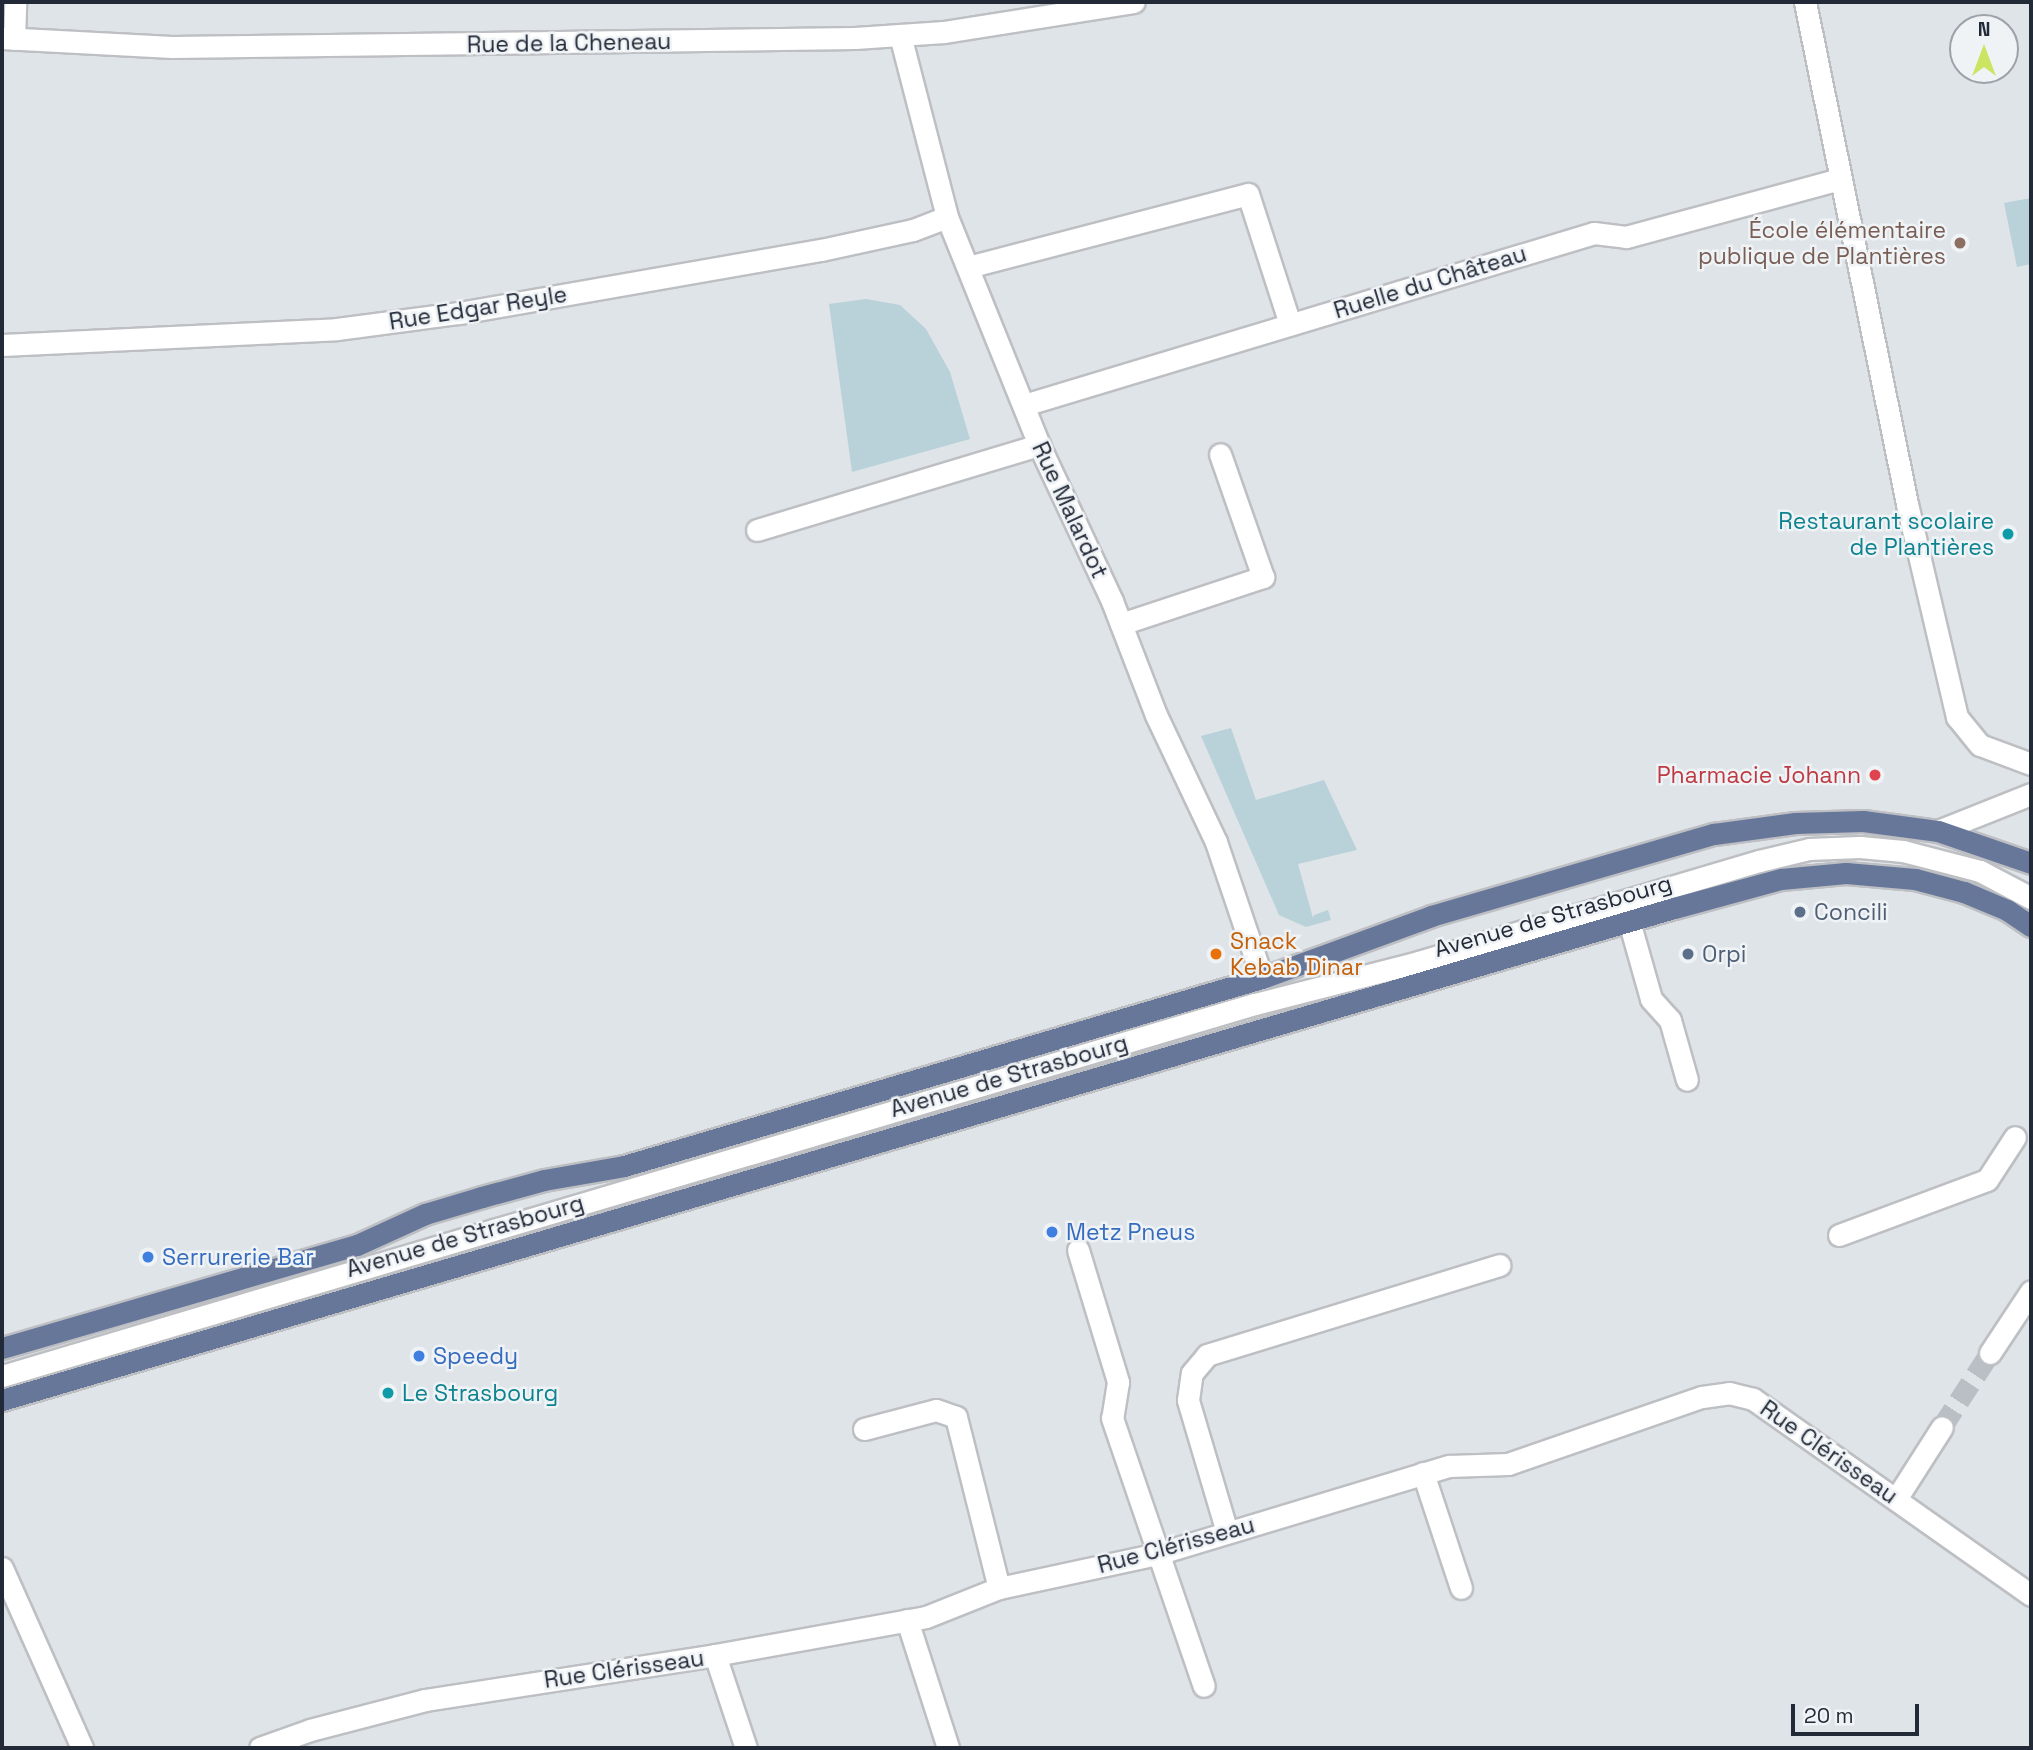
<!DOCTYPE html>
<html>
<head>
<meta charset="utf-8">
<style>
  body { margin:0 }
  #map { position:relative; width:2033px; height:1750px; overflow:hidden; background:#dfe4e9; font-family:"Space Grotesk",sans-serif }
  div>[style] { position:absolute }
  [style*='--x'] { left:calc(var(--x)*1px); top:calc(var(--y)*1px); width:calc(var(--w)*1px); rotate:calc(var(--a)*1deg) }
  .green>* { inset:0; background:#b9d1d8 }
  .minor-tunnel>* { height:21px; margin-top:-10.5px; transform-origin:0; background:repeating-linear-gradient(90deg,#b9bfc5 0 21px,transparent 0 31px) }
  .roads { filter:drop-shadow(2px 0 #bdbfc3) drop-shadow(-2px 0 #bdbfc3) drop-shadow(0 2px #bdbfc3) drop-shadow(0 -2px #bdbfc3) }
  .minor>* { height:21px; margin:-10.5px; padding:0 10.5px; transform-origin:10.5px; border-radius:10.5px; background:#fff }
  .major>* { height:21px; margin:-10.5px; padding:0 10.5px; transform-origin:10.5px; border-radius:10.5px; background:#67779a }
  .dots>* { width:19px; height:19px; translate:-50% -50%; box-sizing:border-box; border:4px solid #eff3f6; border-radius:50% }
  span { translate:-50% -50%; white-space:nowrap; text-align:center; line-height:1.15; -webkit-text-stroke:5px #eff3f6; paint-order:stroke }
  .street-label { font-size:23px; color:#222937 }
  .education-label { font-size:23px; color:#785e54 }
  .right { translate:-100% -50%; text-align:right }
  .culture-label { font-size:23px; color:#0d838f }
  .left { translate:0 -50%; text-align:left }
  .health-label { font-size:23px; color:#be3a42 }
  .service-label { font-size:23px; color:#4e5e75 }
  .food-label { font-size:23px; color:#c56008 }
  .shop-label { font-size:23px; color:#366cbe }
  .frame { position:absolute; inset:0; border:4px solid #222937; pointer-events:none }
  .north { position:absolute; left:1949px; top:14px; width:70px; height:70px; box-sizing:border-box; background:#eff3f6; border:2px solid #9da2aa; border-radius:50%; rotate:0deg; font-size:19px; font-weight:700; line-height:28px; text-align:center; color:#222937 }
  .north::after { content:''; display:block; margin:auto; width:24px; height:32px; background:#cbe461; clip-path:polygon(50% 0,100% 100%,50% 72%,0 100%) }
  .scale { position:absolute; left:1791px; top:1704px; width:128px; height:32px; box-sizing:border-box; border:4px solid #222937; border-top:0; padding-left:9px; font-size:21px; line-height:24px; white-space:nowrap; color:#222937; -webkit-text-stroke:5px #eff3f6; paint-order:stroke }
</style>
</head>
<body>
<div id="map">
  <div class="green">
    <i style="clip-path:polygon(2031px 198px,2031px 264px,2017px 267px,2004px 203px)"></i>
    <i style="clip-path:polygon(866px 299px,900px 305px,926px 329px,950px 372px,970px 439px,852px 472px,829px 304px)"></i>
    <i style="clip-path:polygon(1231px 728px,1256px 800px,1324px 780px,1357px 850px,1298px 864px,1313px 918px,1314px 915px,1328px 910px,1331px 920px,1306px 927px,1279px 915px,1201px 736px)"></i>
  </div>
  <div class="minor-tunnel">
    <i style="--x:1942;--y:1427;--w:88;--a:-57"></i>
  </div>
  <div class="roads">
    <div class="minor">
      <i style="--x:1805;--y:2;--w:512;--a:78.51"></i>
      <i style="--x:1907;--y:504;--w:219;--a:76.8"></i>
      <i style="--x:1957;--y:717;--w:36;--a:51"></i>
      <i style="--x:1980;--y:745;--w:54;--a:20.4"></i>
      <i style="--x:900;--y:35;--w:188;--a:75.5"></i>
      <i style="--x:947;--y:217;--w:246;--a:68"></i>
      <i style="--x:1039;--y:445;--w:172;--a:64.9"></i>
      <i style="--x:1112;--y:601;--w:122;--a:68.9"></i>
      <i style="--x:1156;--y:715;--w:140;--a:64.7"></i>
      <i style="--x:1216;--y:842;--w:144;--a:71.3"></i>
      <i style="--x:2;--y:38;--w:170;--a:3"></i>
      <i style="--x:172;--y:47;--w:683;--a:-0.75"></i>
      <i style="--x:855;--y:38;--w:89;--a:-3.9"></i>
      <i style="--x:944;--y:32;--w:192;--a:-9"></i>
      <i style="--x:14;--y:39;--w:37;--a:-88"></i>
      <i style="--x:968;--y:267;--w:289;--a:-14.6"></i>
      <i style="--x:1248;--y:194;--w:137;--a:72.1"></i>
      <i style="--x:2;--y:345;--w:335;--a:-2.7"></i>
      <i style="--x:337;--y:329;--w:123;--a:-7.5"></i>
      <i style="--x:459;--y:313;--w:367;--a:-9.9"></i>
      <i style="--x:821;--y:250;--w:94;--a:-12.3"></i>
      <i style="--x:913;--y:230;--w:36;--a:-21"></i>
      <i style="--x:1024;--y:405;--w:595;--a:-16.79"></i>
      <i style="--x:1594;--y:233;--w:32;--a:7"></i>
      <i style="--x:1626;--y:237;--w:221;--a:-15.2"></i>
      <i style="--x:757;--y:530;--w:295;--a:-16.8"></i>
      <i style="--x:1121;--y:624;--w:150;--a:-18.3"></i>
      <i style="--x:1263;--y:577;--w:130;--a:-109.3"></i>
      <i style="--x:1938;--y:831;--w:100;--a:-21.7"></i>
      <i style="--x:1629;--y:921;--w:81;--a:74.2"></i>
      <i style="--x:1651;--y:999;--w:28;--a:48"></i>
      <i style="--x:1670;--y:1020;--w:62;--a:74.2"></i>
      <i style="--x:1839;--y:1235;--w:158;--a:-20.4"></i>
      <i style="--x:1987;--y:1180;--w:51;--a:-56.9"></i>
      <i style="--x:1078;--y:1250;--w:138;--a:73.1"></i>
      <i style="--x:1118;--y:1382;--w:36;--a:99"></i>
      <i style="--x:1112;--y:1418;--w:283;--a:71.1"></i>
      <i style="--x:1990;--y:1353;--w:74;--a:-56.5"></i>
      <i style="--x:2;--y:1376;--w:1307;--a:-16.54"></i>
      <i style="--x:1255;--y:1004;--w:168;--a:-14.4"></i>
      <i style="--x:1418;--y:962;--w:356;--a:-16.5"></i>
      <i style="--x:1759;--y:861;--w:51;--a:-13.5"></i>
      <i style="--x:1809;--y:849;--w:51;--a:-2.2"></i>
      <i style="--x:1860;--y:847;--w:43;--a:5.3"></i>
      <i style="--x:1903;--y:851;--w:80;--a:14.6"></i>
      <i style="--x:1980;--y:871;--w:58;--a:27.9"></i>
      <i style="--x:864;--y:1429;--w:74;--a:-14.8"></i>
      <i style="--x:936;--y:1410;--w:21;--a:19"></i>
      <i style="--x:956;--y:1417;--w:176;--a:75.9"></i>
      <i style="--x:1423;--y:1473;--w:121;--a:71.7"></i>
      <i style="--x:1896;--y:1499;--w:85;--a:-57.4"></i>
      <i style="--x:1227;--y:1532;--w:138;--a:-106.5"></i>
      <i style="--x:1188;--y:1400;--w:27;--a:-82"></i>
      <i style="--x:1192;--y:1373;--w:23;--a:-50"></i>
      <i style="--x:1207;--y:1355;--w:306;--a:-17.1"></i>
      <i style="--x:2;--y:1568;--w:197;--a:66"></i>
      <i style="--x:907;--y:1620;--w:134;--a:72.2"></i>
      <i style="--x:715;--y:1655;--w:98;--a:71.6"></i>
      <i style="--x:260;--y:1748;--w:53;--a:-19.8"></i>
      <i style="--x:310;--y:1730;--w:119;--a:-14.6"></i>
      <i style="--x:425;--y:1700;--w:293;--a:-8.8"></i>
      <i style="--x:715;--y:1655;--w:214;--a:-10.2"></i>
      <i style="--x:926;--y:1617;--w:79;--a:-21.7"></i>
      <i style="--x:999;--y:1588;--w:162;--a:-12.1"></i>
      <i style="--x:1157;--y:1554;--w:305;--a:-16.8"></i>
      <i style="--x:1449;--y:1466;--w:59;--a:-1.9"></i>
      <i style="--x:1508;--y:1464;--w:205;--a:-19.1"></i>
      <i style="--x:1702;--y:1397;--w:27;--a:-8"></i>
      <i style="--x:1729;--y:1393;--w:25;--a:14"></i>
      <i style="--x:1753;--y:1399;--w:340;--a:35.2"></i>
    </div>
    <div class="major">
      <i style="--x:2;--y:1348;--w:370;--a:-16.2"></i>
      <i style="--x:357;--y:1245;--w:75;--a:-24.5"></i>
      <i style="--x:425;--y:1214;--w:59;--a:-16.6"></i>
      <i style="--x:482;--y:1197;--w:64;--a:-15.3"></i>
      <i style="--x:544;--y:1180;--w:81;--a:-9.9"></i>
      <i style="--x:624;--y:1166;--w:665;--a:-16.42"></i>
      <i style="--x:1262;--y:978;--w:180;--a:-20.1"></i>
      <i style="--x:1431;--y:916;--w:295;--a:-16.2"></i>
      <i style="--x:1714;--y:834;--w:82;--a:-7.7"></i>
      <i style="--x:1795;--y:823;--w:68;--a:-1.7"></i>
      <i style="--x:1863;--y:821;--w:76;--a:7.6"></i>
      <i style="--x:1938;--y:831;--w:98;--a:19"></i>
      <i style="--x:2;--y:1400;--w:1743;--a:-16.4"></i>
      <i style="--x:1674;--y:908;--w:111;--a:-15.2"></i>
      <i style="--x:1781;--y:879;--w:65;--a:-5.3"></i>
      <i style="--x:1846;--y:873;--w:69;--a:5"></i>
      <i style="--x:1915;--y:879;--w:51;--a:14.9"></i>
      <i style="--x:1964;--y:892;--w:47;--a:22.7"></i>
      <i style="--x:2007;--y:910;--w:29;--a:34"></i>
    </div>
  </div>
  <div class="dots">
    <i style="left:1960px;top:243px;background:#8d6e63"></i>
    <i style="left:2008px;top:534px;background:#0f9aa8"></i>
    <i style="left:1875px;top:775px;background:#e0444e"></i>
    <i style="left:1800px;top:912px;background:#5c6f8a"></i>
    <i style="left:1216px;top:954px;background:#e8710a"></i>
    <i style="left:1688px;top:954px;background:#5c6f8a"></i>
    <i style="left:1052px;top:1232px;background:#3f7fe0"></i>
    <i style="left:148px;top:1257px;background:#3f7fe0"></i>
    <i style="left:419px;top:1356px;background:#3f7fe0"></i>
    <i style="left:388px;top:1393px;background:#0f9aa8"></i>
  </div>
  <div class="street-label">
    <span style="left:569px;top:43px;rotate:-1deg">Rue de la Cheneau</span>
    <span style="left:1430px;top:282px;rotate:-17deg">Ruelle du Château</span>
    <span style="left:478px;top:308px;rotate:-9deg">Rue Edgar Reyle</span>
    <span style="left:1070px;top:510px;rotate:65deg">Rue Malardot</span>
    <span style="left:1553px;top:916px;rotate:-16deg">Avenue de Strasbourg</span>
    <span style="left:1009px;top:1076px;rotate:-16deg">Avenue de Strasbourg</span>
    <span style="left:465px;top:1236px;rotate:-16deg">Avenue de Strasbourg</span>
    <span style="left:1829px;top:1452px;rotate:35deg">Rue Clérisseau</span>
    <span style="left:1176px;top:1545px;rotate:-15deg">Rue Clérisseau</span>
    <span style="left:624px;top:1669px;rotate:-8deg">Rue Clérisseau</span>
  </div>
  <div class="education-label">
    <span class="right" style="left:1946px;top:243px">École élémentaire<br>publique de Plantières</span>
  </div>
  <div class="culture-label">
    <span class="right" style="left:1994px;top:534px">Restaurant scolaire<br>de Plantières</span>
    <span class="left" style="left:402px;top:1393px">Le Strasbourg</span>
  </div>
  <div class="health-label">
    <span class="right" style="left:1861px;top:775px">Pharmacie Johann</span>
  </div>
  <div class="service-label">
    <span class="left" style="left:1814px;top:912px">Concili</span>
    <span class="left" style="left:1702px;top:954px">Orpi</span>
  </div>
  <div class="food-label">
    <span class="left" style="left:1230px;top:954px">Snack<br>Kebab Dinar</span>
  </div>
  <div class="shop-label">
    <span class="left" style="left:1066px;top:1232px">Metz Pneus</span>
    <span class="left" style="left:162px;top:1257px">Serrurerie Bar</span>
    <span class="left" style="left:433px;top:1356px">Speedy</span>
  </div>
  <div class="frame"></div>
  <div class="north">N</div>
  <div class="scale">20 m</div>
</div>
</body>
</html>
